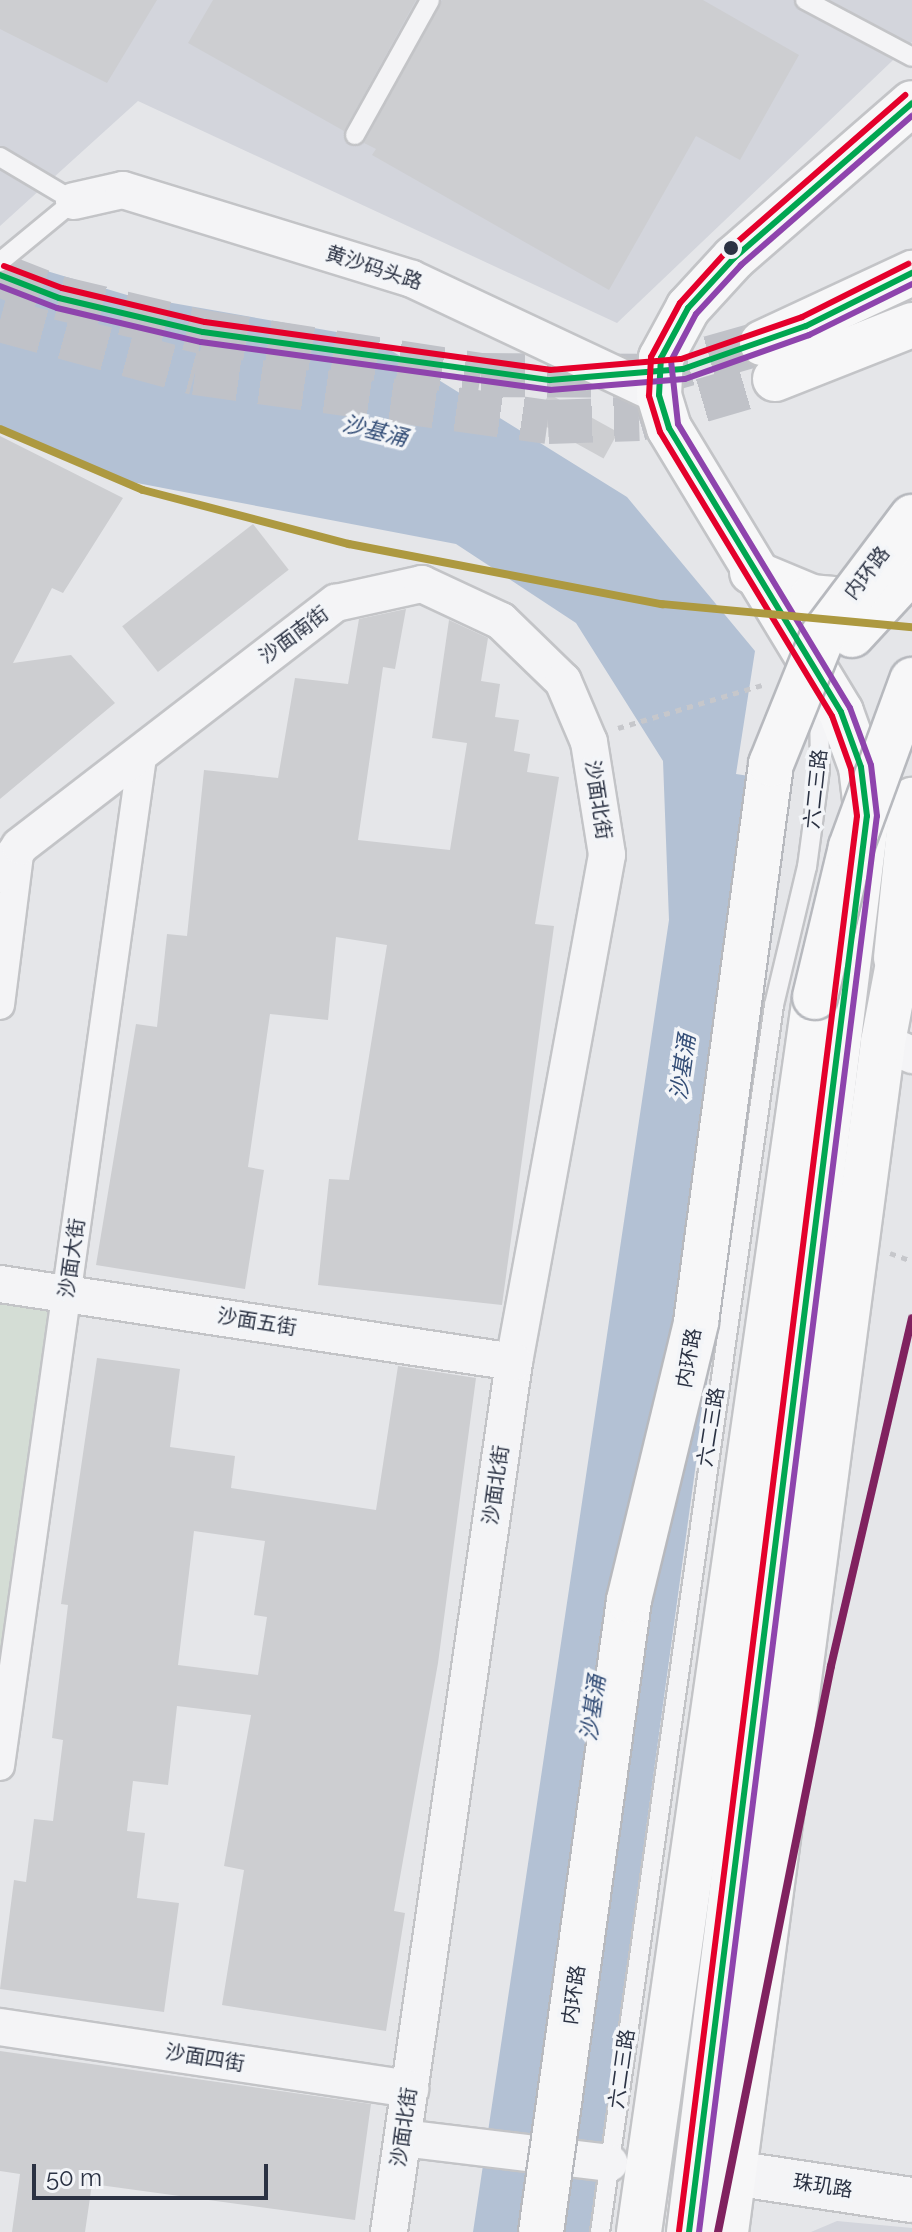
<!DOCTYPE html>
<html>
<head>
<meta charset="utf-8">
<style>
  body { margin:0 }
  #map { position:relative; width:912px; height:2232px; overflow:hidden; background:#e5e6e9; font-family:Raleway,"Noto Sans SC",sans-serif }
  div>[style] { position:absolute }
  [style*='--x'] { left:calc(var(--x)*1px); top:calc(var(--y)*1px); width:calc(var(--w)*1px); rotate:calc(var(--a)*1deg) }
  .built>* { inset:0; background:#d3d5dc }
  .green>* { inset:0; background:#d4ddd5 }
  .water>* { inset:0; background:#b3c1d4 }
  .building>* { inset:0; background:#cdced1; transform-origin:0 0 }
  .trunk-tunnel>* { height:44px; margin-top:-22px; transform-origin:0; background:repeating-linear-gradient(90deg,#c0c2c8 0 44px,transparent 0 66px) }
  .path>* { height:5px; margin-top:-2.5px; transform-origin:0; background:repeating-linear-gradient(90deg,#c6c7cb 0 6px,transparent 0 12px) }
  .roads { filter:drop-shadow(2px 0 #c3c4c7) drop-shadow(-2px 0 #c3c4c7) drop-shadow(0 2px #c3c4c7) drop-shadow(0 -2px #c3c4c7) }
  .service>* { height:18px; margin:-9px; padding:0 9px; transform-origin:9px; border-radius:9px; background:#f4f4f6 }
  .pedestrian>* { height:28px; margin:-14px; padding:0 14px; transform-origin:14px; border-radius:14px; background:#f4f4f6 }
  .minor>* { height:36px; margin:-18px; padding:0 18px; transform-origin:18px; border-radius:18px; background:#f4f4f6 }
  .tertiary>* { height:44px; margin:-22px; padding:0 22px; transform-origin:22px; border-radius:22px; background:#f4f4f6 }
  .primary>* { height:44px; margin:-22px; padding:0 22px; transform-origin:22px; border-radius:22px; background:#f7f7f8 }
  .trunk>* { height:44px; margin:-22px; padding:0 22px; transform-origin:22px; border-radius:22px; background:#f7f7f8 }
  .bridges { filter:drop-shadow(2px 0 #b7b9be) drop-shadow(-2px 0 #b7b9be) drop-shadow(0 2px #b7b9be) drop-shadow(0 -2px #b7b9be) }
  .trunk-bridge>* { height:44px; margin:-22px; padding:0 22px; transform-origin:22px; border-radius:22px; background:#f7f7f8 }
  .bus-1>* { height:6px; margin:-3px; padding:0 3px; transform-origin:3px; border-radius:3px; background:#00a651 }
  .bus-2>* { height:6px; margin:-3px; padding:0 3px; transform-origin:3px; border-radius:3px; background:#8e44ad }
  .bus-3>* { height:6px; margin:-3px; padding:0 3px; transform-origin:3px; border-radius:3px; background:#e4002b }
  .metro-1>* { height:8px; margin:-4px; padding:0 4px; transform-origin:4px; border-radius:4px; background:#ad9940 }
  .metro-2>* { height:8px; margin:-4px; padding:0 4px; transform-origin:4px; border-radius:4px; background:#80225f }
  .dots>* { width:22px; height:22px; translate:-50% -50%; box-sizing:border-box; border:4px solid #f3f5f8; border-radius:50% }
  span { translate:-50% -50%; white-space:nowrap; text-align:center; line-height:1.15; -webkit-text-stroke:7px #f3f5f8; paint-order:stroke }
  .street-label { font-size:20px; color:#2b3243 }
  .water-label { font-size:22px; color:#344e77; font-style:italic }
  .scale { position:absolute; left:32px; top:2164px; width:236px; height:36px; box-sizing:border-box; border:4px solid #2b3243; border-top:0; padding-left:10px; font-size:24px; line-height:28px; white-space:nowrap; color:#2b3243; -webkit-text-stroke:6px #f3f5f8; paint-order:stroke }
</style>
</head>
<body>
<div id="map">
  <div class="built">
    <i style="clip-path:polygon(0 0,912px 0,912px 42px,617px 323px,138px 101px,0 226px)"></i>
    <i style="clip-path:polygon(837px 2221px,912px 2228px,912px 2232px,811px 2232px)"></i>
  </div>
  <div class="green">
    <i style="clip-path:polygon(0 1299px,60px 1308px,0 1712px)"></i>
  </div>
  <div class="water">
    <i style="clip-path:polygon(0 257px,127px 295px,371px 338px,627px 497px,755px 651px,736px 774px,789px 782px,591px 2232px,473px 2232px,669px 920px,663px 761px,576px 623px,456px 544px,116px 479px,0 429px)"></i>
  </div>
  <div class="building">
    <i style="clip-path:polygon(0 0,157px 0,107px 83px,0 29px)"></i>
    <i style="clip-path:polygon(213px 0,416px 0,344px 131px,188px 43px)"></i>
    <i style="clip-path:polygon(442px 0,703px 0,799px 55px,740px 160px,696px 136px,609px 290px,372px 155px,376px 149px,364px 143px)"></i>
    <i style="left:549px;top:394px;width:79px;height:30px;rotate:29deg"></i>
    <i style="clip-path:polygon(0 436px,123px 498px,63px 593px,52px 588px,13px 663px,71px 655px,115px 703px,0 799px)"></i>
    <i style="left:253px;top:524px;width:58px;height:166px;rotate:52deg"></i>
    <i style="clip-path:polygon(406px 609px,395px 669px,383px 667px,358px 840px,450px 850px,467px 743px,432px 738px,449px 620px,488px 638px,481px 681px,500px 684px,495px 717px,519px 720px,514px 751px,530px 754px,527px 772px,559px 777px,535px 924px,554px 926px,502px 1305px,318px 1285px,329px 1179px,349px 1180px,387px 945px,336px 937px,328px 1020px,270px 1014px,248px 1167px,264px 1170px,245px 1289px,96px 1265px,136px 1024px,157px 1027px,167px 934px,187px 936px,204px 770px,278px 778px,295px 678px,348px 684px,359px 619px)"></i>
    <i style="clip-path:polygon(evenodd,97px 1358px,180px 1369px,170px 1447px,235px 1456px,231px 1488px,376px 1510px,398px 1366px,476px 1378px,438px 1663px,394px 1911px,405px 1913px,386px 2031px,222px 2005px,244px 1870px,224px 1866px,251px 1715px,177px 1706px,168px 1785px,133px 1781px,127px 1831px,145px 1833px,137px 1898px,179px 1903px,164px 2012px,0 1989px,14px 1880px,26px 1882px,34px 1819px,53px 1821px,63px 1740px,52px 1738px,68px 1605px,61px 1604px,97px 1358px,194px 1531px,265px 1541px,254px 1615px,267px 1617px,258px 1675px,178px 1665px,194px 1531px)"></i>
    <i style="clip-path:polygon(0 2051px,371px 2104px,355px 2220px,92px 2184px,85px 2232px,12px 2232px,20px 2174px,0 2171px)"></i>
  </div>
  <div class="trunk-tunnel">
    <i style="--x:0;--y:275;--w:63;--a:21.3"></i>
    <i style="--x:59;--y:298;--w:148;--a:13.3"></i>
    <i style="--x:203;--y:332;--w:281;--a:8.8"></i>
    <i style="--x:481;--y:375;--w:165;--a:0.3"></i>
    <i style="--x:646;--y:376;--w:121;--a:-15.9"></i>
    <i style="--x:0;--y:320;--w:202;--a:15.2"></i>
    <i style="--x:195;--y:373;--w:356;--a:7.9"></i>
    <i style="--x:548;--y:422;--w:91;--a:-1.9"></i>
    <i style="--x:639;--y:419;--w:142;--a:-16.4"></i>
  </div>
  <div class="path">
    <i style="--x:618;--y:728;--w:150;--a:-16.6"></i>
    <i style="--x:890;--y:1253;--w:23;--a:20"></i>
  </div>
  <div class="roads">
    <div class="service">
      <i style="--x:805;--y:0;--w:121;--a:28"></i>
      <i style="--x:355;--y:135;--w:154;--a:-60.9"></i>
      <i style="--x:0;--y:157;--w:86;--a:30.7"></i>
      <i style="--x:74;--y:201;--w:96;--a:140.5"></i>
      <i style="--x:600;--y:2232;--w:1239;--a:-81.93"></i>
      <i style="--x:774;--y:1005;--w:142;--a:-76.6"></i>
      <i style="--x:807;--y:867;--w:99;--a:-82.4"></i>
      <i style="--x:820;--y:769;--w:71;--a:-90.8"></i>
    </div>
    <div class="pedestrian">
      <i style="--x:0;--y:1005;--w:159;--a:-82.8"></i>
      <i style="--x:0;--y:1766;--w:1026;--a:-81.99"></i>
    </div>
    <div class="minor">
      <i style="--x:74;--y:201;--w:50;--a:-12.7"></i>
      <i style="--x:123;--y:190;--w:302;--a:17.1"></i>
      <i style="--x:412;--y:279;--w:273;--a:25.2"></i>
      <i style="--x:0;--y:874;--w:34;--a:-54"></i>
      <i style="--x:20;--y:846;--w:399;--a:-37.6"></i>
      <i style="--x:336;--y:603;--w:88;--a:-12.5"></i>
      <i style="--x:422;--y:584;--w:87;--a:25.1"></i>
      <i style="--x:501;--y:621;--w:86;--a:44.1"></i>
      <i style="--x:563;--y:681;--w:66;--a:66.9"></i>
      <i style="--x:589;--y:742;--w:114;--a:80.9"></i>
      <i style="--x:607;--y:855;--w:515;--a:100.39"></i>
      <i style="--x:514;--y:1362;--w:879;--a:98.18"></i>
      <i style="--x:883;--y:1042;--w:32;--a:24"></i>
      <i style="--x:0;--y:1284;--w:520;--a:8.63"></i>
      <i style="--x:0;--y:2027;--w:415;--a:8.6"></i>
      <i style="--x:403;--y:2138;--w:208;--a:6.9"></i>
    </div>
    <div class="tertiary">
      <i style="--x:733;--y:2173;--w:181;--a:8.6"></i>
    </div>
    <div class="primary">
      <i style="--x:689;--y:2232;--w:1427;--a:-82.84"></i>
      <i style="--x:867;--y:816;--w:49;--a:-97"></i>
      <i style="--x:861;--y:767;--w:59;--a:-110"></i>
      <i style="--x:841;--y:712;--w:332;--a:-121.2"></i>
      <i style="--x:669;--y:428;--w:34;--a:-107"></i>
      <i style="--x:659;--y:395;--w:37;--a:-87"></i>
      <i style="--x:661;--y:358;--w:57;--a:-61.6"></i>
      <i style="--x:688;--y:308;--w:68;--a:-47.4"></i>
      <i style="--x:734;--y:258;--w:236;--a:-41"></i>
      <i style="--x:726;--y:2232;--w:1200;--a:-82.48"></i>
      <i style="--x:883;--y:1042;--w:123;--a:-79.2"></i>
    </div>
    <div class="trunk">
      <i style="--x:762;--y:343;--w:166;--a:-25"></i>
      <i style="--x:775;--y:379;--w:147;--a:-21.5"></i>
      <i style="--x:752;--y:572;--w:65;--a:22.6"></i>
      <i style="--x:812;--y:597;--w:68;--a:5"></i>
      <i style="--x:896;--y:958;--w:159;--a:-84.2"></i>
      <i style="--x:639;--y:2232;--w:1247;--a:-81.89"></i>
    </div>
  </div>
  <div class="bridges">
    <div class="trunk-bridge">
      <i style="--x:852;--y:635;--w:88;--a:-47.3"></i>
      <i style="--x:815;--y:997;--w:154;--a:-76.5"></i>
      <i style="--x:851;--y:847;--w:178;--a:-69.9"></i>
      <i style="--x:541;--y:2232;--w:638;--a:-82.07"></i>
      <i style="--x:629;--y:1600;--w:286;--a:-76.4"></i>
      <i style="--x:696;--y:1322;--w:563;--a:-82.34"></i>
      <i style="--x:771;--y:764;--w:139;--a:-68"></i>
      <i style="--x:823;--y:635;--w:148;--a:-53"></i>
    </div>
  </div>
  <div class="bus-1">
    <i style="--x:0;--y:275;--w:63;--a:21.3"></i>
    <i style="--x:59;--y:298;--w:148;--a:13.3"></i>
    <i style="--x:203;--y:332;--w:350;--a:7.9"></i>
    <i style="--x:550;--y:380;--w:133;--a:-4.7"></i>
    <i style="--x:683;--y:369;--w:130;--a:-19.3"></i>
    <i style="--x:806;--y:326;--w:119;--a:-26.6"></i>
    <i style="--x:689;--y:2232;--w:1427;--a:-82.84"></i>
    <i style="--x:867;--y:816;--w:49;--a:-97"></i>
    <i style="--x:861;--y:767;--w:59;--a:-110"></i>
    <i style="--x:841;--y:712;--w:332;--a:-121.2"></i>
    <i style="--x:669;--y:428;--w:34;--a:-107"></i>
    <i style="--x:659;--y:395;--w:37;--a:-87"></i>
    <i style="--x:661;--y:358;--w:57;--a:-61.6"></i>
    <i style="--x:688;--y:308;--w:68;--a:-47.4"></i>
    <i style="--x:734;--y:258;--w:236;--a:-41"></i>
  </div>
  <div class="bus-2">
    <i style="--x:0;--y:286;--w:61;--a:21.1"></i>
    <i style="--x:57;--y:308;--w:148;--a:13.3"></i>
    <i style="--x:201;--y:342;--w:352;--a:7.8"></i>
    <i style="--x:550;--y:390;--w:135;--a:-4.7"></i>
    <i style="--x:685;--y:379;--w:132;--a:-19.5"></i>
    <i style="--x:809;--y:335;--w:115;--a:-26.3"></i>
    <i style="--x:699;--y:2232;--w:1427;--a:-82.84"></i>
    <i style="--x:877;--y:816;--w:51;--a:-96.7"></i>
    <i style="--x:871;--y:765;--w:61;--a:-110.2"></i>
    <i style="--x:850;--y:708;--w:332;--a:-121.2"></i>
    <i style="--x:678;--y:424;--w:63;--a:-96.3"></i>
    <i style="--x:671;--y:361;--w:53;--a:-62"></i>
    <i style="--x:696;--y:314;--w:67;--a:-47.4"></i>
    <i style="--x:741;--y:265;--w:227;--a:-41.1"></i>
  </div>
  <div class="bus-3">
    <i style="--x:4;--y:266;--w:62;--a:20.8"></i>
    <i style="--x:62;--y:288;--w:147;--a:13.4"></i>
    <i style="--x:205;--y:322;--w:348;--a:7.9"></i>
    <i style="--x:550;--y:370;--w:131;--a:-4.8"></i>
    <i style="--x:681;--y:359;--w:128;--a:-19.1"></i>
    <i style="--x:802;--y:317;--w:119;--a:-26.6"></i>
    <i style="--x:679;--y:2231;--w:1426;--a:-82.83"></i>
    <i style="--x:857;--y:816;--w:47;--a:-97.3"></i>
    <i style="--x:851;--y:769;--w:56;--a:-109.7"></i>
    <i style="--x:832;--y:716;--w:332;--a:-121.2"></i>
    <i style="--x:660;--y:432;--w:38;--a:-107"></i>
    <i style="--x:649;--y:396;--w:39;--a:-87"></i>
    <i style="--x:651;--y:357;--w:61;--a:-61.8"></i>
    <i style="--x:680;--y:303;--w:70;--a:-47.9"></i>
    <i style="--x:727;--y:251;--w:237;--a:-41.2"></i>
  </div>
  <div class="metro-1">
    <i style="--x:0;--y:429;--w:155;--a:23.1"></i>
    <i style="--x:143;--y:490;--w:213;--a:14.7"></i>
    <i style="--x:349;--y:544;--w:319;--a:10.9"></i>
    <i style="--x:662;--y:604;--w:251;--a:5.3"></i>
  </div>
  <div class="metro-2">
    <i style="--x:718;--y:2232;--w:577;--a:-78.71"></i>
    <i style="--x:831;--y:1666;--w:357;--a:-76.9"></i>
  </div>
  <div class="dots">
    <i style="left:731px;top:248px;background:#2b3243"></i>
  </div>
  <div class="street-label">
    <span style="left:374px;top:268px;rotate:18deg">黄沙码头路</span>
    <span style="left:867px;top:573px;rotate:-52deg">内环路</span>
    <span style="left:294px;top:635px;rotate:-37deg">沙面南街</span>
    <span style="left:816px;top:789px;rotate:-84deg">六二三路</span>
    <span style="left:598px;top:800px;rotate:81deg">沙面北街</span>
    <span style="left:72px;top:1258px;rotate:-82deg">沙面大街</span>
    <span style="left:257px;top:1322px;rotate:9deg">沙面五街</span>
    <span style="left:689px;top:1358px;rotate:-80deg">内环路</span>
    <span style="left:711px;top:1427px;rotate:-81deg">六二三路</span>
    <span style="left:496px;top:1485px;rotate:-82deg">沙面北街</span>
    <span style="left:574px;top:1995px;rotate:-82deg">内环路</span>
    <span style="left:205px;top:2058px;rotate:9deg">沙面四街</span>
    <span style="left:622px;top:2069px;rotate:-82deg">六二三路</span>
    <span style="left:404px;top:2127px;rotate:-82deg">沙面北街</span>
    <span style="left:823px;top:2186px;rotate:9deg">珠玑路</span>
  </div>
  <div class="water-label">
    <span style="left:375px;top:431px;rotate:14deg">沙基涌</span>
    <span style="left:683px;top:1067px;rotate:-82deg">沙基涌</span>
    <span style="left:593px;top:1708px;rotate:-82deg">沙基涌</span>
  </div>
  <div class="scale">50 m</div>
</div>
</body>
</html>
